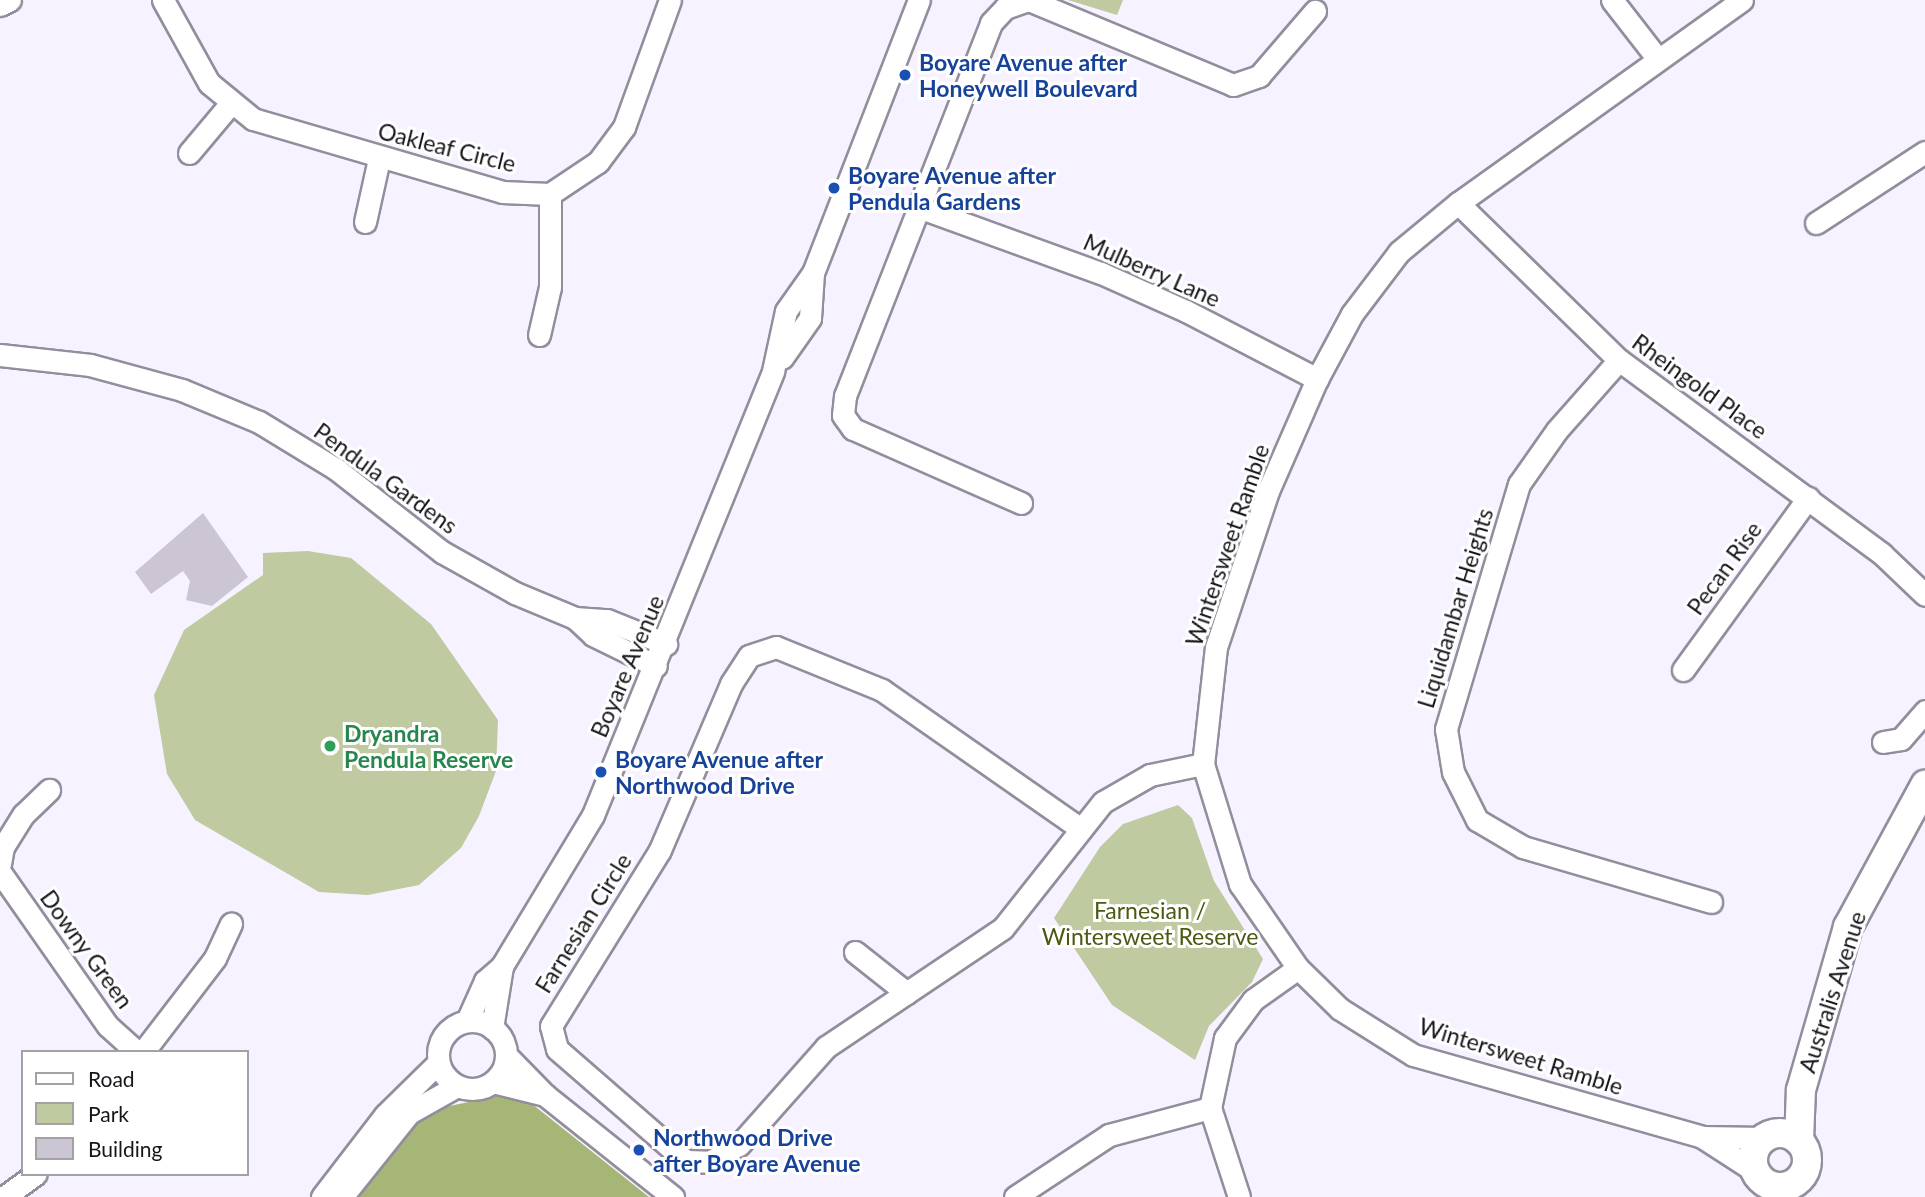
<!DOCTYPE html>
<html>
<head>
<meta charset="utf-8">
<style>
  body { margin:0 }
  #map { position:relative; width:1925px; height:1197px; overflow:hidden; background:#f7f2ff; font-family:Lato,sans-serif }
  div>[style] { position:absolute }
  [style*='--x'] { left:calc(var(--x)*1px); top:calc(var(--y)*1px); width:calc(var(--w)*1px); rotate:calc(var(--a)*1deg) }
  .green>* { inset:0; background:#bfcaa1 }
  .forest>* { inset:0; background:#a6b677 }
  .building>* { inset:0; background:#cbc5d4 }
  .roads { filter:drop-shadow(2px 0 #938d9c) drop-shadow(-2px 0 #938d9c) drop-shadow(0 2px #938d9c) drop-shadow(0 -2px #938d9c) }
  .minor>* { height:21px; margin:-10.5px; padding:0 10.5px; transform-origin:10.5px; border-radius:10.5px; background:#fff }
  .minor>.ring { margin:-10.5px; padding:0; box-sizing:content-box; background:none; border:21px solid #fff; border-radius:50% }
  .major>* { height:28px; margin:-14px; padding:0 14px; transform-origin:14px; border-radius:14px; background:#fff }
  .major>.ring { margin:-14px; padding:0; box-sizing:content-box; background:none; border:28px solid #fff; border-radius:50% }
  .dots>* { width:19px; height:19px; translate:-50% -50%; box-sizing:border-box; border:4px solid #fff; border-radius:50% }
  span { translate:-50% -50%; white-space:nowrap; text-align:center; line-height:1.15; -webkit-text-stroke:6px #fff; paint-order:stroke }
  .transit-label { font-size:23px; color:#164399; font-weight:700 }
  .left { translate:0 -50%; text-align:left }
  .street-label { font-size:23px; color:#17151a }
  .leisure-label { font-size:23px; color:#27864d; font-weight:700 }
  .park-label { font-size:23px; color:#4c5912 }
  .legend { position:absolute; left:21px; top:1050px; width:228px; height:126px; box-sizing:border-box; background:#fff; border:2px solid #a2a1a3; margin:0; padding:9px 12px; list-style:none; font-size:21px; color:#17151a }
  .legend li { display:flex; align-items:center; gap:14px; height:35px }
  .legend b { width:35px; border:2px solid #a2a1a3 }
</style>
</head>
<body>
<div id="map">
  <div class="green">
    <i style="clip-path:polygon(1068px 0,1123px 0,1117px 15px)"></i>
    <i style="clip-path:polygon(308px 551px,351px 558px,431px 624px,498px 720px,496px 771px,479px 816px,461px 848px,419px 885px,368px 895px,319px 892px,195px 820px,167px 774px,154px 695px,184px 630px,263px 575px,263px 553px)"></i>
    <i style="clip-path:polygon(1178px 805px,1192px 818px,1214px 881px,1263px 959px,1252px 982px,1209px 1026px,1195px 1060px,1112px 1005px,1054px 918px,1100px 847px,1123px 824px)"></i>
  </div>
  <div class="forest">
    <i style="clip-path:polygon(517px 1092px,649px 1197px,352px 1197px,425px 1111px)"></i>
  </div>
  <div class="building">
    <i style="clip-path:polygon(203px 513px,248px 577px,212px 606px,186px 600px,190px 581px,183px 571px,151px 594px,135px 572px)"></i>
  </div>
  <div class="roads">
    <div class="minor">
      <i style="--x:163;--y:0;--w:95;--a:61"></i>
      <i style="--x:209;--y:83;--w:57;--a:39.3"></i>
      <i style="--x:253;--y:119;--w:259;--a:16.3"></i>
      <i style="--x:502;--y:192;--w:48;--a:2.4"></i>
      <i style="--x:550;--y:194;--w:58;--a:-33.7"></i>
      <i style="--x:598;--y:162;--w:44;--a:-53.4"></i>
      <i style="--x:624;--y:127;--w:135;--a:-70.1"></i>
      <i style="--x:1029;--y:0;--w:221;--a:22.6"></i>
      <i style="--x:1233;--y:85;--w:28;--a:-19"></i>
      <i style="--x:1259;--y:76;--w:86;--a:-49.3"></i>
      <i style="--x:1612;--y:0;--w:73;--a:52.2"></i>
      <i style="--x:1742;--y:0;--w:349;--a:144.4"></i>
      <i style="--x:1458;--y:203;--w:77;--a:140.3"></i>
      <i style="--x:1399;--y:252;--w:78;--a:127.2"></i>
      <i style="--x:1352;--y:314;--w:74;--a:118.3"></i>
      <i style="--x:1317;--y:379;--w:122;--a:113.6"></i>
      <i style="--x:1268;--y:491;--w:164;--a:108.4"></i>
      <i style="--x:1216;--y:647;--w:118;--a:96.3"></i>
      <i style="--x:1203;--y:764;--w:126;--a:72.9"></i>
      <i style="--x:1240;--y:884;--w:102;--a:55.4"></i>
      <i style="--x:1298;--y:968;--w:59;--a:44.3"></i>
      <i style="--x:1340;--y:1009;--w:86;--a:32.2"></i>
      <i style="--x:1413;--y:1055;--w:300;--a:15.8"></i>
      <i style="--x:1702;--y:1137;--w:63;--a:0.9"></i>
      <i style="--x:0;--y:5;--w:11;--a:-27"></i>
      <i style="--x:189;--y:153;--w:65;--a:-50"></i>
      <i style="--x:1458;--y:203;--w:225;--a:44.3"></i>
      <i style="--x:1619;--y:360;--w:327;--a:36.4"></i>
      <i style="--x:1882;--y:554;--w:59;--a:43.6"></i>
      <i style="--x:921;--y:208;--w:191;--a:19.9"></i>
      <i style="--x:1101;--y:273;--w:93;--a:24.1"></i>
      <i style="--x:1186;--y:311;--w:148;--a:27.4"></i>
      <i style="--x:365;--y:222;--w:65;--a:-77.5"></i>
      <i style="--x:1816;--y:223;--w:130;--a:-33.1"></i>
      <i style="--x:539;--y:335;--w:49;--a:-77.1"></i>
      <i style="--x:550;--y:287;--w:93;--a:-90"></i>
      <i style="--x:0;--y:355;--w:91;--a:6.3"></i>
      <i style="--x:90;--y:365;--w:95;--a:15.2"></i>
      <i style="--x:182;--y:390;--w:83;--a:22.6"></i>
      <i style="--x:259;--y:422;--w:90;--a:31.4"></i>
      <i style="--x:336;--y:469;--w:135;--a:38.1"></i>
      <i style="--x:442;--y:552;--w:84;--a:29.3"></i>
      <i style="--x:515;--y:593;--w:65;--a:22.6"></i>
      <i style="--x:575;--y:618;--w:32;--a:4"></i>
      <i style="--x:607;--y:620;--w:64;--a:22.1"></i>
      <i style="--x:782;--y:358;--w:49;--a:-55"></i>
      <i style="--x:810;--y:318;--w:45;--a:-86.2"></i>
      <i style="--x:813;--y:273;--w:293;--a:-68.8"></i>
      <i style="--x:1619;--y:360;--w:94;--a:131.5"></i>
      <i style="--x:1557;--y:430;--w:66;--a:125.1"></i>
      <i style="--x:1519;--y:484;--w:256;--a:106.6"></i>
      <i style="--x:1446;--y:729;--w:44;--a:80.8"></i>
      <i style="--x:1453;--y:772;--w:54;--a:63.4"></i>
      <i style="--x:1477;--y:820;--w:53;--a:30.4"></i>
      <i style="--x:1523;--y:847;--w:196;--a:16.3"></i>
      <i style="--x:1021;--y:503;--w:184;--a:-156.2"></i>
      <i style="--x:853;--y:429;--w:17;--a:-126"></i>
      <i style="--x:843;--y:415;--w:19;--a:-84"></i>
      <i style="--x:845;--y:396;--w:401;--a:-68.6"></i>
      <i style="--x:991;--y:23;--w:21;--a:-47"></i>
      <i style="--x:1005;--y:8;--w:24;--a:-19"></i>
      <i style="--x:575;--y:618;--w:25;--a:43"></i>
      <i style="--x:593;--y:635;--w:70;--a:26.2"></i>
      <i style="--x:1683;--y:670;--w:213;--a:-54"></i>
      <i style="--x:1883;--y:742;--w:18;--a:-9"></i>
      <i style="--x:1901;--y:739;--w:37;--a:-49"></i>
      <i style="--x:1081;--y:829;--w:243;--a:-145.1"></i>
      <i style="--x:882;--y:690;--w:114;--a:-157.9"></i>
      <i style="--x:776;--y:647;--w:28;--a:162"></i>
      <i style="--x:749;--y:656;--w:33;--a:123"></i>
      <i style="--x:731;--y:684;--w:181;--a:113.2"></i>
      <i style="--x:660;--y:850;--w:207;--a:121.8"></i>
      <i style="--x:551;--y:1026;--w:24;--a:75"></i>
      <i style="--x:557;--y:1049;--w:171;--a:41"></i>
      <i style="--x:686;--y:1161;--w:23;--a:2"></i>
      <i style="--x:709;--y:1162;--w:34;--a:-30"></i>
      <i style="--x:739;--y:1145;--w:131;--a:-48.4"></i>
      <i style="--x:826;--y:1047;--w:213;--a:-33.9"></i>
      <i style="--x:1003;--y:928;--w:161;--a:-51.6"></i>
      <i style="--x:1103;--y:802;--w:54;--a:-29.9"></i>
      <i style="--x:1150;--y:775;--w:54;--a:-11.7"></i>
      <i style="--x:0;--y:864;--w:17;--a:-80"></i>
      <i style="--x:3;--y:847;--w:39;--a:-58"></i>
      <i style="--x:24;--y:814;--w:35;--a:-44"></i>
      <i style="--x:0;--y:872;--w:188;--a:55"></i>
      <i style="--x:108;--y:1026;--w:39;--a:42"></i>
      <i style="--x:855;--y:952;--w:66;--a:38.3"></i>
      <i class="ring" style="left:438px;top:1021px;width:47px;height:47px"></i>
      <i style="--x:467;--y:1021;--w:44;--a:-65.8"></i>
      <i style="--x:485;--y:981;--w:23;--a:-41"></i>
      <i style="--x:502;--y:966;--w:176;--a:-58.9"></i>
      <i style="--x:593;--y:815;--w:479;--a:-67.9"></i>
      <i style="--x:773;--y:371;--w:61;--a:-77.8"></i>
      <i style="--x:786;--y:311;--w:47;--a:-54.6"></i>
      <i style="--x:492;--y:1028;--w:63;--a:-80.8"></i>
      <i style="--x:143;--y:1052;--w:118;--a:-52.5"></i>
      <i style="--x:215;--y:958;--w:38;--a:-65"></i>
      <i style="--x:506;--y:1055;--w:56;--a:45.7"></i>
      <i style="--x:545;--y:1095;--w:164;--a:38.6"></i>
      <i style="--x:493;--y:1082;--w:54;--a:14"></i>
      <i style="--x:1702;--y:1137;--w:64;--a:32.9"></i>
      <i style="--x:4;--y:1197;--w:39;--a:-36"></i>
      <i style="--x:322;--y:1197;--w:103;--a:-52.5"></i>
      <i style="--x:385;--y:1115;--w:74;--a:-44.5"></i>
      <i style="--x:342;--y:1197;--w:107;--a:-51.4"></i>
      <i style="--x:409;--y:1113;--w:55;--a:-29.4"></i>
      <i style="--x:1015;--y:1197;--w:113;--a:-33.4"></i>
      <i style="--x:1109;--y:1135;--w:105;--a:-15"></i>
      <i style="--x:1239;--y:1197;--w:94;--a:-108"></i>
      <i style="--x:1210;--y:1108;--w:72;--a:-77.9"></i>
      <i style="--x:1225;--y:1038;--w:47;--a:-53.6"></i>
      <i style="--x:1253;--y:1000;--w:55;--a:-35.4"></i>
    </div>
    <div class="major">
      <i class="ring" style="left:1753px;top:1133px;width:26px;height:26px"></i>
      <i style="--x:1799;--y:1141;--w:51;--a:-87.8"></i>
      <i style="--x:1801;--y:1090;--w:170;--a:-73.9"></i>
      <i style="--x:1848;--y:927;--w:162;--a:-61.5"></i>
    </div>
  </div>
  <div class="dots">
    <i style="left:905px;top:75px;background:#1a4fb4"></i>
    <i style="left:834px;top:188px;background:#1a4fb4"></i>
    <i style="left:330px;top:746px;background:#2e9e5b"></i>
    <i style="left:601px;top:772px;background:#1a4fb4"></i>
    <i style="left:639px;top:1150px;background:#1a4fb4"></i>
  </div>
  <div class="transit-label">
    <span class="left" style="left:919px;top:75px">Boyare Avenue after<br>Honeywell Boulevard</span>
    <span class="left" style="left:848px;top:188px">Boyare Avenue after<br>Pendula Gardens</span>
    <span class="left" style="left:615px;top:772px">Boyare Avenue after<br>Northwood Drive</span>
    <span class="left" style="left:653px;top:1150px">Northwood Drive<br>after Boyare Avenue</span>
  </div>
  <div class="street-label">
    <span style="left:447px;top:147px;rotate:14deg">Oakleaf Circle</span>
    <span style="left:1152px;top:270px;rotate:24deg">Mulberry Lane</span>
    <span style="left:1700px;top:386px;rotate:36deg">Rheingold Place</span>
    <span style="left:386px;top:478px;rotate:36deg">Pendula Gardens</span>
    <span style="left:1227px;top:545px;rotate:-71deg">Wintersweet Ramble</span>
    <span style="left:1724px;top:568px;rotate:-54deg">Pecan Rise</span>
    <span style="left:1455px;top:608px;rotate:-73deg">Liquidambar Heights</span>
    <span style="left:627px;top:666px;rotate:-67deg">Boyare Avenue</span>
    <span style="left:583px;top:923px;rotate:-58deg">Farnesian Circle</span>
    <span style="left:87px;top:949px;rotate:54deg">Downy Green</span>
    <span style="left:1832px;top:992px;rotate:-72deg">Australis Avenue</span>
    <span style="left:1521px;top:1056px;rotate:17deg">Wintersweet Ramble</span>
  </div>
  <div class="leisure-label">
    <span class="left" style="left:344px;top:746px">Dryandra<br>Pendula Reserve</span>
  </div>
  <div class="park-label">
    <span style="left:1150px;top:923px">Farnesian /<br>Wintersweet Reserve</span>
  </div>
  <ul class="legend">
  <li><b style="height:9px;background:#fff"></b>Road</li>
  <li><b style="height:19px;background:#bfcaa1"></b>Park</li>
  <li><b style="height:19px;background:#cbc5d4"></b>Building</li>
  </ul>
</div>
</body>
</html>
